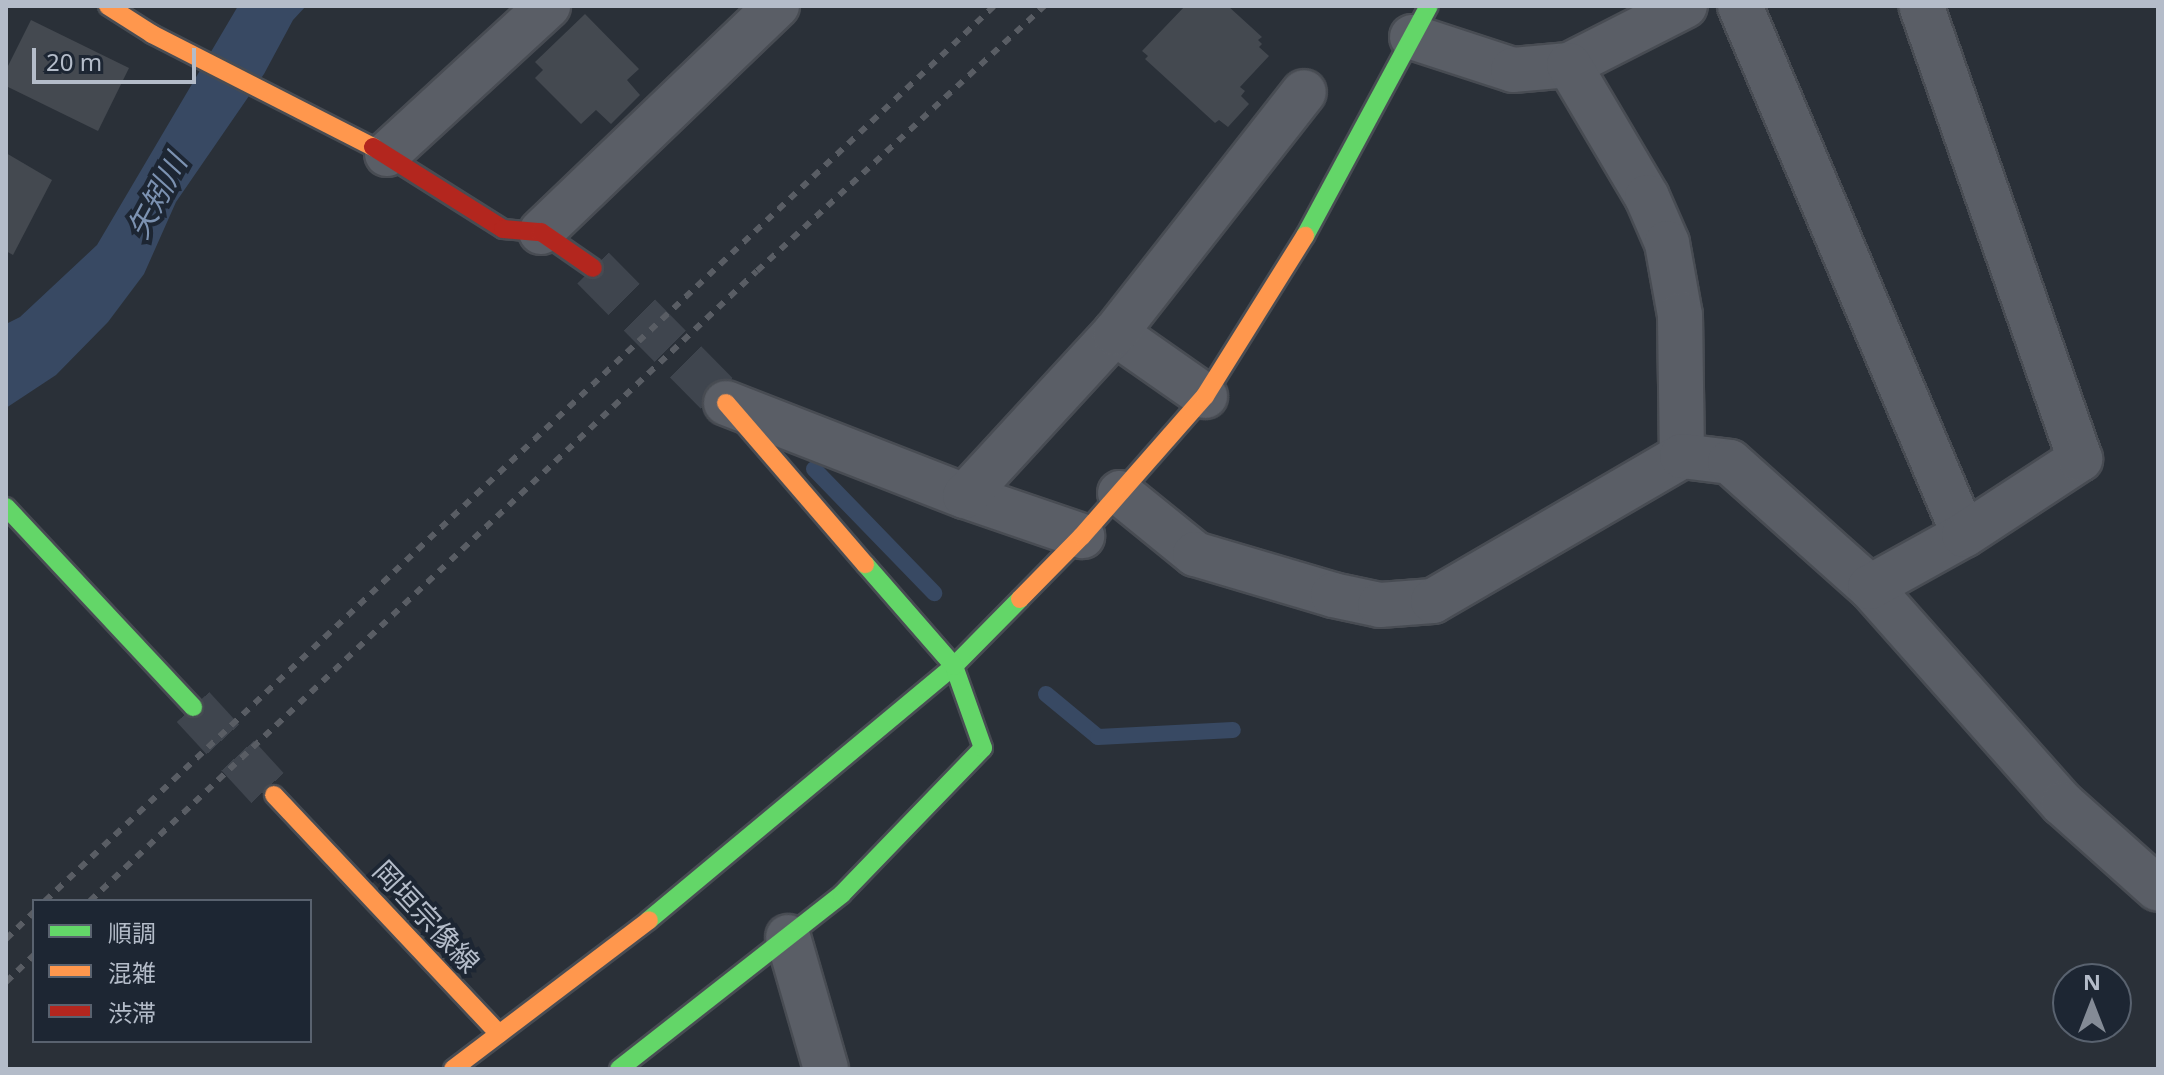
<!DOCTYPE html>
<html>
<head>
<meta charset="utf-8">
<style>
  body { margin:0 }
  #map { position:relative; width:2164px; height:1075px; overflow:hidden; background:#2a3038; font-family:"Noto Sans","Noto Sans JP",sans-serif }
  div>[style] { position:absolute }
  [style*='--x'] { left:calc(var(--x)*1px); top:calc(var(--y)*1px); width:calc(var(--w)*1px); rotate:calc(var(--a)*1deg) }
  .water>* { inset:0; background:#384963 }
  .stream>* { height:16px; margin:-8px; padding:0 8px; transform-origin:8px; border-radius:8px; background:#384963 }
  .building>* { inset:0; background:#444950 }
  .secondary-tunnel>* { height:44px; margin-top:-22px; transform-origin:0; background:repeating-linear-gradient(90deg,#3f454e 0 44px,transparent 0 66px) }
  .roads { filter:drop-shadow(2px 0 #484c53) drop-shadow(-2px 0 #484c53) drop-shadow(0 2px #484c53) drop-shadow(0 -2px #484c53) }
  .street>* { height:44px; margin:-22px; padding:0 22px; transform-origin:22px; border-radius:22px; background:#5a5e66 }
  .fast>* { height:18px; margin:-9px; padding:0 9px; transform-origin:9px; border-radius:9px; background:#63d668 }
  .slow>* { height:18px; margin:-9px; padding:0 9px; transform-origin:9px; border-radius:9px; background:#ff974d }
  .jam>* { height:18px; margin:-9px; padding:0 9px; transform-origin:9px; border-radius:9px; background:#b3261e }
  .rail>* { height:6px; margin-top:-3px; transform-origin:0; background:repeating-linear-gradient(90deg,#595d64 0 8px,transparent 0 16px) }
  span { translate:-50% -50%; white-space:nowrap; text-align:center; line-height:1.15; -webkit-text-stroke:8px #1d2633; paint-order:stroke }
  .street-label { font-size:28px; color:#b4bcc9 }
  .water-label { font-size:30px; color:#7c92b1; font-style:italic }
  .frame { position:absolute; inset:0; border:8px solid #b4bcc9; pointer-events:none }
  .legend { position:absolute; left:32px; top:899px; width:280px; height:144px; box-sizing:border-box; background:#1d2633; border:2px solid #59626f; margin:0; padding:10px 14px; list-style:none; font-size:24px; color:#b4bcc9 }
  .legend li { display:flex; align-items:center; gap:16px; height:40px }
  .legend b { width:40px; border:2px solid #59626f }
  .north { position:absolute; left:2052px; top:963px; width:80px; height:80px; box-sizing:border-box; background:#1d2633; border:2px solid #59626f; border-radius:50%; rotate:0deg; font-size:22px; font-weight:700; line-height:32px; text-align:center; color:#b4bcc9 }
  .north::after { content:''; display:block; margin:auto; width:28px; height:36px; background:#848b96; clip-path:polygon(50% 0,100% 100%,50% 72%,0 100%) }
  .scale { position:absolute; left:32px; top:48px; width:164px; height:36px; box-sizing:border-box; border:4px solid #b4bcc9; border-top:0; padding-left:10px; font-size:24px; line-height:28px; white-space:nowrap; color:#b4bcc9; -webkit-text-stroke:6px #1d2633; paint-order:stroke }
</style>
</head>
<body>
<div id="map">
  <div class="water">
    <i style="clip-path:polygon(238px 6px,306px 6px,293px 20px,264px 74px,176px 202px,144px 274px,108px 322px,56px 375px,6px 408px,6px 324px,20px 317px,97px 245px)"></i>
  </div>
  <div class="stream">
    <i style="--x:814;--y:469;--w:173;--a:45.9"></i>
    <i style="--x:1046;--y:694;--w:67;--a:39.6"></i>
    <i style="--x:1098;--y:737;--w:135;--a:-3"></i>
  </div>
  <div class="building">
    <i style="clip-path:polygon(1185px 6px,1228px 6px,1262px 37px,1258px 40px,1262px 44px,1259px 47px,1269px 56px,1240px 87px,1245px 91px,1241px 96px,1249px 104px,1228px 127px,1219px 120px,1215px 123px,1145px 59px,1148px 56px,1142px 51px)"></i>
    <i style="clip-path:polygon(585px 14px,639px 69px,627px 80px,640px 95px,611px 124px,596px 110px,581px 124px,535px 78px,543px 70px,535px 62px)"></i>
    <i style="clip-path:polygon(31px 20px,129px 68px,98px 131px,6px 86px,6px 70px)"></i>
    <i style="clip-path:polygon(6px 153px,52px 180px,13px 255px,6px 251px)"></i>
  </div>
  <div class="secondary-tunnel">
    <i style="--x:593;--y:268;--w:190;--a:45.4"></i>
    <i style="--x:193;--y:707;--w:120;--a:47.4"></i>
  </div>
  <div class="roads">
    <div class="street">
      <i style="--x:1740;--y:6;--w:574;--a:67.05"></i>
      <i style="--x:1412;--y:37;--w:106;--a:18.1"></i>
      <i style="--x:1513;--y:70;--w:56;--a:-5.1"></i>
      <i style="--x:1569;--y:65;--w:130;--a:-27"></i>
      <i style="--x:1569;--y:65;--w:153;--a:59.4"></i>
      <i style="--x:1647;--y:197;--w:50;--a:66.5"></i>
      <i style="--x:1667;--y:243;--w:73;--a:79.8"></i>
      <i style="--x:1680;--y:315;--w:141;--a:89.2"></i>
      <i style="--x:387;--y:154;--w:219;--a:-42.6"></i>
      <i style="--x:541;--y:232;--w:327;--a:-43.8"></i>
      <i style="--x:1115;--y:333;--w:110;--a:35"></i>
      <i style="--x:726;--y:403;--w:256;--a:21.3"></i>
      <i style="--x:965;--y:496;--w:124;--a:18.9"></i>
      <i style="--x:1120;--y:493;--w:97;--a:39.1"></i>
      <i style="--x:1195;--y:554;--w:144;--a:16.5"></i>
      <i style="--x:1333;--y:595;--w:48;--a:12"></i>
      <i style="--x:1380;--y:605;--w:53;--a:-4.3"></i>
      <i style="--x:1433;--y:601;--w:288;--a:-30.2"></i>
      <i style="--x:1682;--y:456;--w:48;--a:7.1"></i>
      <i style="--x:1730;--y:462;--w:188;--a:41.8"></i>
      <i style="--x:1870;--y:587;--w:290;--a:48.4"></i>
      <i style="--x:2063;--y:804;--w:127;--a:41.8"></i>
      <i style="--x:965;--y:496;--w:222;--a:-47.4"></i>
      <i style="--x:1115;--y:333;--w:306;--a:-51.9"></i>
      <i style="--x:1870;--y:587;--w:107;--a:-29"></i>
      <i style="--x:1964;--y:535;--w:139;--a:-33.2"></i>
      <i style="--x:2080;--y:459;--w:480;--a:-109.3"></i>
      <i style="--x:788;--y:937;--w:137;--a:73.9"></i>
    </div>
    <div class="fast">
      <i style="--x:1305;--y:236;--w:261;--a:-61.7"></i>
      <i style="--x:6;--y:507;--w:274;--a:46.9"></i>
      <i style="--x:649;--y:920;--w:397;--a:-39.8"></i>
      <i style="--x:954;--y:666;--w:94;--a:-45.4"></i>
      <i style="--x:619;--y:1069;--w:283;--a:-38.1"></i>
      <i style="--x:842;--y:894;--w:203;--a:-46"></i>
      <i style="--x:983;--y:748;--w:87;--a:-109.5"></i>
      <i style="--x:954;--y:666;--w:135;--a:-131.1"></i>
    </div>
    <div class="slow">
      <i style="--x:108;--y:6;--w:52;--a:32.5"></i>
      <i style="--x:152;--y:34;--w:248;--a:27.1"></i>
      <i style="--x:726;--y:403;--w:213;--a:49.2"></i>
      <i style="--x:1020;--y:599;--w:88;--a:-45.5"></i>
      <i style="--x:1082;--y:536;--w:186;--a:-48.7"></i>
      <i style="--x:1205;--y:396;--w:189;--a:-58"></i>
      <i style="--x:274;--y:795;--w:328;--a:46.7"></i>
      <i style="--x:453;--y:1069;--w:246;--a:-37.2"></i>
    </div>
    <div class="jam">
      <i style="--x:373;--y:147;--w:154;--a:32.2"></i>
      <i style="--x:503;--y:229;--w:38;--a:5"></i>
      <i style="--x:541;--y:232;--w:63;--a:34.7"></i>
    </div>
  </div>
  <div class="rail">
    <i style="--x:45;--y:901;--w:1304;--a:-43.32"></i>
    <i style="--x:90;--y:901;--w:917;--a:-43.37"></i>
    <i style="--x:757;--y:271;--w:391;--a:-42.7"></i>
    <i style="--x:6;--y:939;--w:39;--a:-44"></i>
    <i style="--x:6;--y:982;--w:39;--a:-44"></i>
  </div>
  <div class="street-label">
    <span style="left:427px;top:916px;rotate:47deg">岡垣宗像線</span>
  </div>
  <div class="water-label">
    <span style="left:157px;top:196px;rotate:-62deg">矢矧川</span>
  </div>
  <div class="frame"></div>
  <ul class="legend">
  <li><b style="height:10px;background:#63d668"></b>順調</li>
  <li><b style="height:10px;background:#ff974d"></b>混雑</li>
  <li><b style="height:10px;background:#b3261e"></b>渋滞</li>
  </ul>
  <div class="north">N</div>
  <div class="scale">20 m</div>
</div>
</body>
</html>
